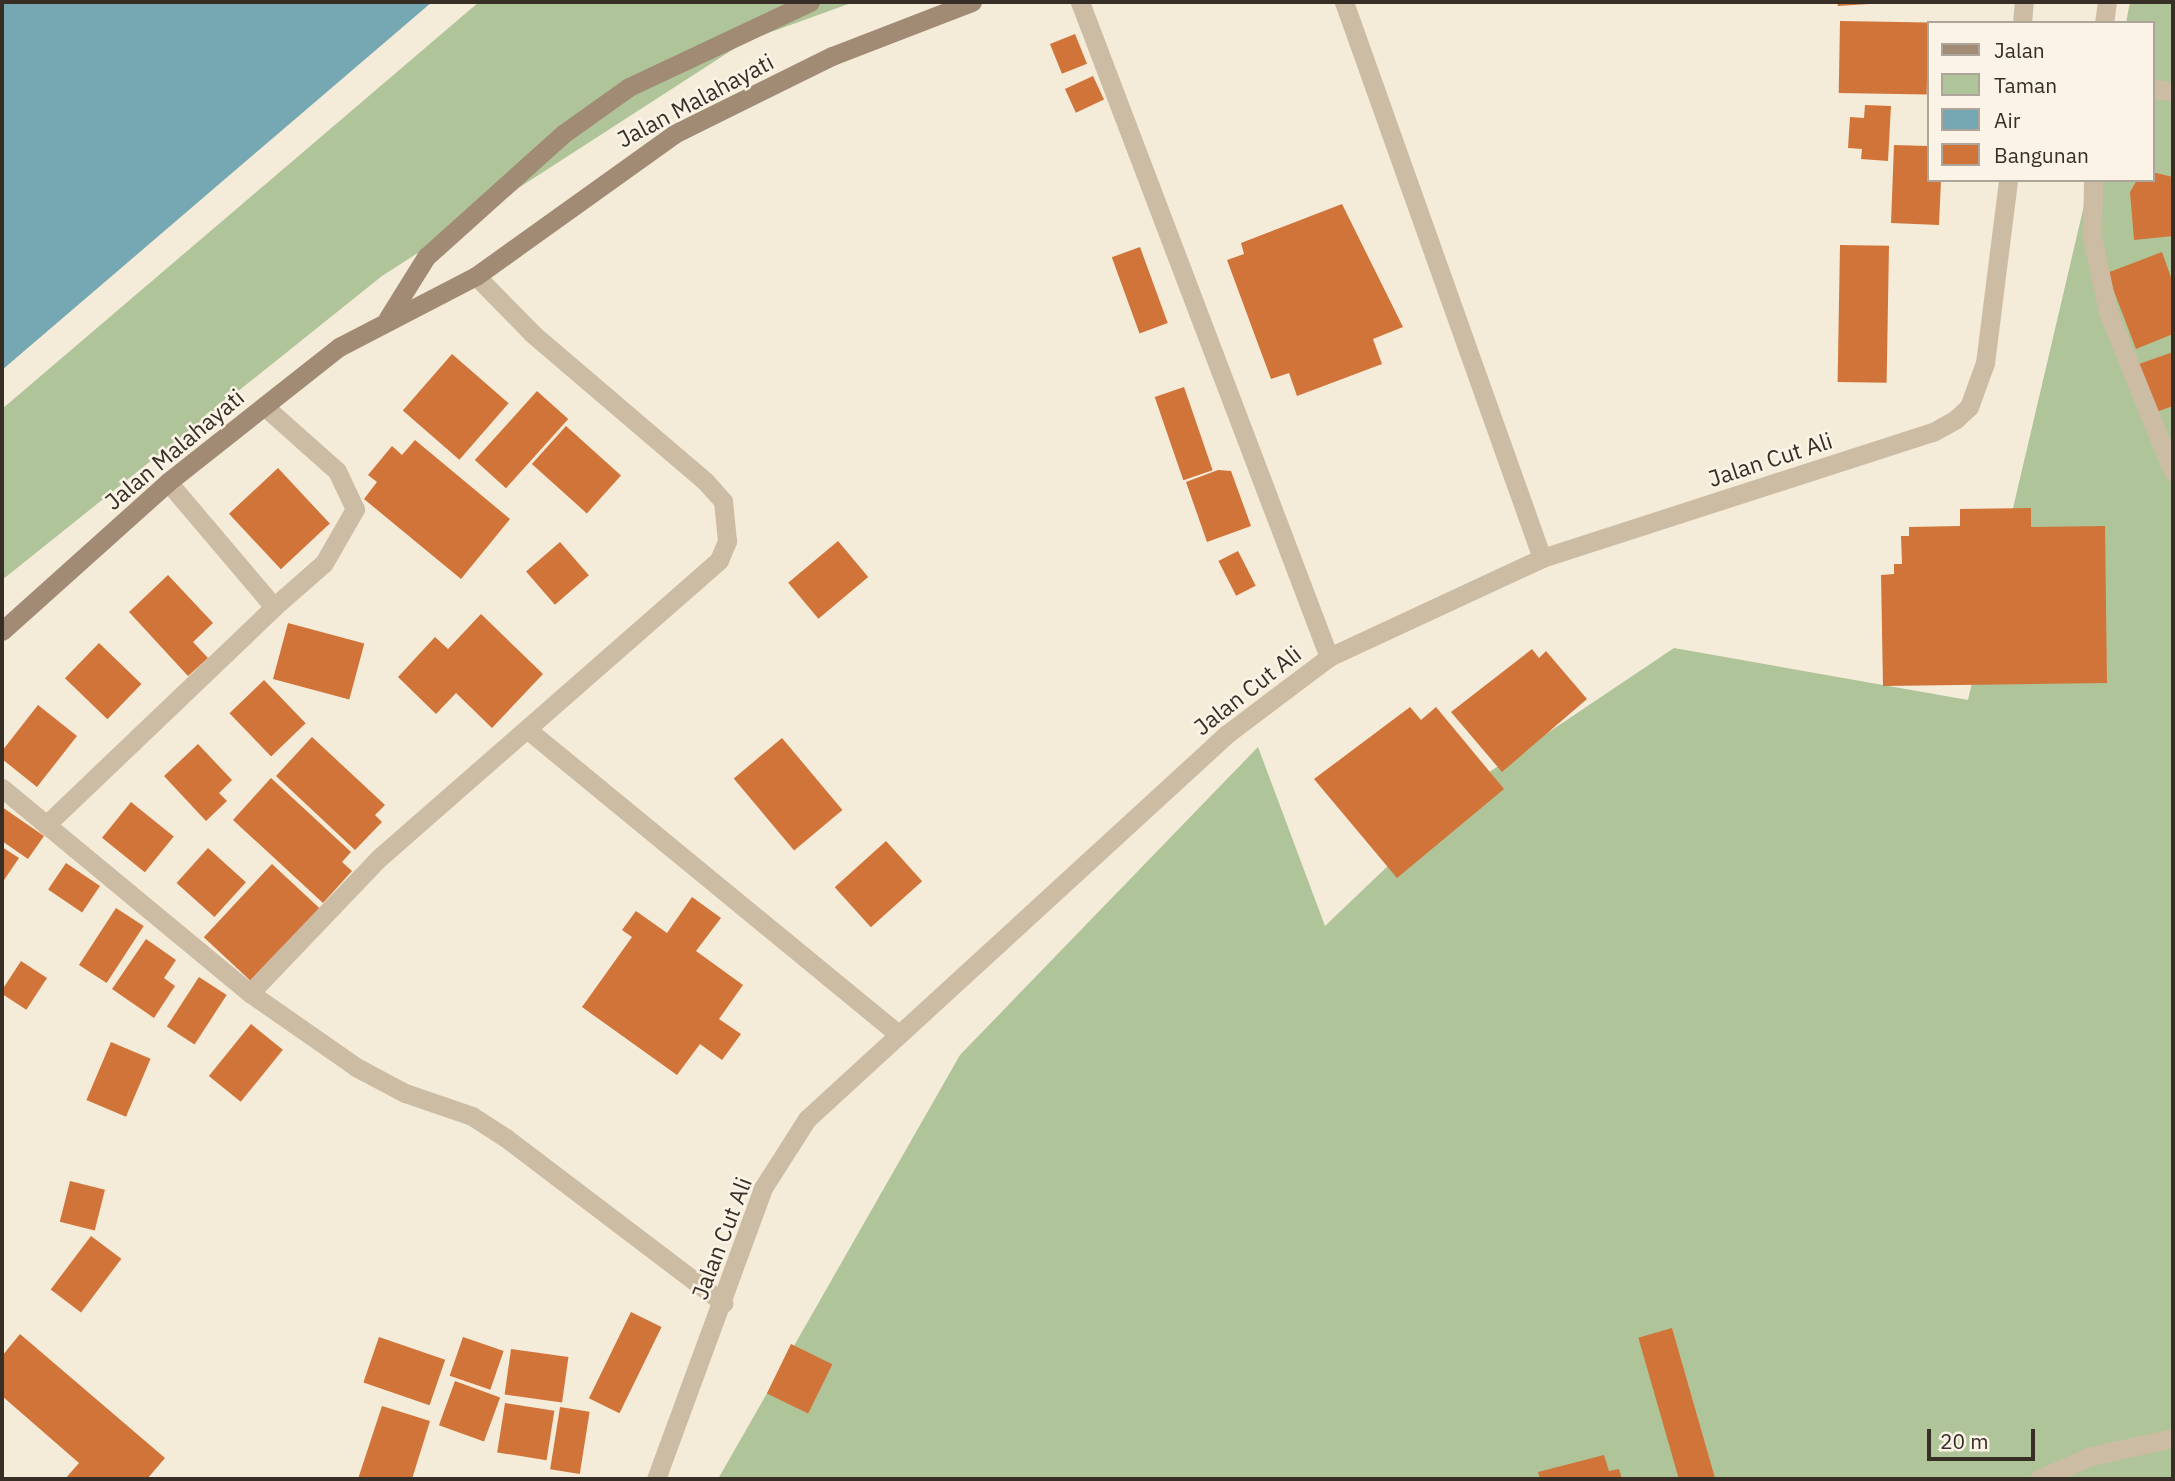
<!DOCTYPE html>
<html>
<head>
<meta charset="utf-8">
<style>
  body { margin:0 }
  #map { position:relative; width:2175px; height:1481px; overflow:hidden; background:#f4ebd9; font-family:"IBM Plex Sans",sans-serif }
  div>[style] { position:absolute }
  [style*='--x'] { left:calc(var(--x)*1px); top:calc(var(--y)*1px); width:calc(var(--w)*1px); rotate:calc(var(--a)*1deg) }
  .green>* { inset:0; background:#afc498 }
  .water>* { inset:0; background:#75a8b3 }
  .building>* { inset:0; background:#d17439; transform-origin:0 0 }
  .minor>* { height:19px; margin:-9.5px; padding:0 9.5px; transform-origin:9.5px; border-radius:9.5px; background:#cdbca4 }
  .secondary>* { height:19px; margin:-9.5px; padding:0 9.5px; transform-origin:9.5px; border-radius:9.5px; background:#a18b75 }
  span { translate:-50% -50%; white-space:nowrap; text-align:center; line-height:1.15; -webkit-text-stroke:5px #fbf4e6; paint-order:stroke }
  .street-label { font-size:23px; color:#372e26 }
  .frame { position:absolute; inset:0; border:4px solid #372e26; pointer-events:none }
  .legend { position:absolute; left:1927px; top:21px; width:228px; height:161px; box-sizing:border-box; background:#fbf4e6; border:2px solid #ada599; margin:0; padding:9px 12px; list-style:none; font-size:21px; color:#372e26 }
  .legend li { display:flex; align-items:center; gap:14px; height:35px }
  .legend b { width:35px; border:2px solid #ada599 }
  .scale { position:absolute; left:1927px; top:1429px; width:108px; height:32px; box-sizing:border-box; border:4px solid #372e26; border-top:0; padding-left:9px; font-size:21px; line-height:24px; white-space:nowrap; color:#372e26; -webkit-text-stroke:5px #fbf4e6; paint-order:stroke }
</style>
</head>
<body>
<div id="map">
  <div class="green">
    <i style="clip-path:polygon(479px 2px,854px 2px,746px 41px,382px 276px,2px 580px,2px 409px)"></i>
    <i style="clip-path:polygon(2130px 2px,2173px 2px,2173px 1479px,718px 1479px,960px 1055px,1258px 747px,1325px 926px,1479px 779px,1674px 648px,1968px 700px,2090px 180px,2152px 180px,2152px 23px,2126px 23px)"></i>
  </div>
  <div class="water">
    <i style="clip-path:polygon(2px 2px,432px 2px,2px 370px)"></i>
  </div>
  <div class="building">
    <i style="clip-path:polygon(1837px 2px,1869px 2px,1869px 4px,1838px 6px)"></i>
    <i style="left:1840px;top:21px;width:88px;height:72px;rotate:1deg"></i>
    <i style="left:1075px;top:34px;width:32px;height:27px;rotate:68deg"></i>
    <i style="left:1093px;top:76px;width:26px;height:31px;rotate:65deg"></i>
    <i style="clip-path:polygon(1865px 105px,1891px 106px,1888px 161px,1861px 159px,1862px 149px,1848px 148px,1850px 117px,1864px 118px)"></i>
    <i style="clip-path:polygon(1894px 145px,1928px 146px,1928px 180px,1941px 180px,1939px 225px,1891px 223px)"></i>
    <i style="clip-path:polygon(2152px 172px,2173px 177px,2173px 236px,2134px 240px,2130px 192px,2137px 180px,2152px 180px)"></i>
    <i style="clip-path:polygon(1342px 204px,1403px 327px,1373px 339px,1382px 364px,1297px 396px,1289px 373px,1271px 379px,1227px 260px,1244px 254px,1241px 243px)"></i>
    <i style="left:1840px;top:245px;width:49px;height:137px;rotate:1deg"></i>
    <i style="left:1140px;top:247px;width:81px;height:30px;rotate:70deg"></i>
    <i style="clip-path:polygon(2162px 252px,2173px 283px,2173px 334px,2136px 349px,2107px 273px)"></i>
    <i style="clip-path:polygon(2173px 352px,2173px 406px,2156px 412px,2139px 364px)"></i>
    <i style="left:452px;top:354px;width:75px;height:75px;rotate:41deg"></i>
    <i style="left:1184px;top:387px;width:88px;height:31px;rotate:71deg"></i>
    <i style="left:537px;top:391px;width:42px;height:93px;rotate:42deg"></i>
    <i style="left:566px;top:426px;width:74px;height:51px;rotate:42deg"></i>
    <i style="clip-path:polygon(415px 440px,510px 519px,461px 579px,364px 499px,377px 482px,368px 475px,392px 446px,402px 455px)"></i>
    <i style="left:278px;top:468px;width:76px;height:67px;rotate:47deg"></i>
    <i style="clip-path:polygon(1218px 470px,1231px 471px,1251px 526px,1207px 542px,1186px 482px)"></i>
    <i style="clip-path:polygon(2031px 508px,2031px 527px,2105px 526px,2107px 683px,1883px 686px,1881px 575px,1894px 574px,1894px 564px,1902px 564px,1901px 536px,1909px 536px,1909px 527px,1960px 526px,1960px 509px)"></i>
    <i style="left:838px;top:541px;width:47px;height:65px;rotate:50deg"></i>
    <i style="left:560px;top:542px;width:44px;height:45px;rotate:49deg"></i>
    <i style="left:1238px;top:551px;width:39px;height:22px;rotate:63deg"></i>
    <i style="clip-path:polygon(168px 575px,213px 623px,193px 642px,208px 658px,188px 676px,129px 612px)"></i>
    <i style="clip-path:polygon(481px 614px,543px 674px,492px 728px,456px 693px,436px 714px,398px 677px,435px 637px,448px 649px)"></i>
    <i style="left:288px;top:623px;width:79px;height:58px;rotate:15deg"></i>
    <i style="left:99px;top:643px;width:59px;height:49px;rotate:44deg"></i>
    <i style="clip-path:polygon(1532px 649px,1539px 658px,1546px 651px,1587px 699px,1502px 772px,1451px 712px)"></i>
    <i style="left:264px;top:680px;width:60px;height:48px;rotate:46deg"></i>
    <i style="clip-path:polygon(38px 705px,77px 736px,37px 787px,2px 759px,2px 751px)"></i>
    <i style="clip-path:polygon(1410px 707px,1421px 720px,1436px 707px,1504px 789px,1397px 878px,1314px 779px)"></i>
    <i style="clip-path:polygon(312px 737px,385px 805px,375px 815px,382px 822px,355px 850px,276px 776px)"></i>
    <i style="left:782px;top:738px;width:94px;height:63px;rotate:50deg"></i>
    <i style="clip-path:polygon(198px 744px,232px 780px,219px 793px,227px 801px,206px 821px,164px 776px)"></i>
    <i style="clip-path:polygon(271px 778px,351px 852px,342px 862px,352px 871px,323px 903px,233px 820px)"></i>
    <i style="left:131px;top:802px;width:55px;height:46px;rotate:39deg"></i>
    <i style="clip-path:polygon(2px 807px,44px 836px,28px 859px,2px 841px)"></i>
    <i style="left:886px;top:841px;width:54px;height:69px;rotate:48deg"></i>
    <i style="clip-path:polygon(2px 847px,19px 858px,2px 883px)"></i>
    <i style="left:208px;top:848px;width:51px;height:47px;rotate:42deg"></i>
    <i style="left:66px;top:863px;width:41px;height:32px;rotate:34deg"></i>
    <i style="left:272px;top:864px;width:65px;height:100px;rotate:43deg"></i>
    <i style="clip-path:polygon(692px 897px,721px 918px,696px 951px,743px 985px,719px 1019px,741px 1034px,722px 1060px,700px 1044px,677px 1075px,582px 1007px,632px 937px,622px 930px,636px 911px,667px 933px)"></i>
    <i style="left:116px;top:908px;width:33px;height:68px;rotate:33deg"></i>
    <i style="clip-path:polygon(146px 939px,176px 960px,164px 978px,175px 986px,154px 1018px,112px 989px)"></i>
    <i style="left:21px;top:961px;width:31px;height:38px;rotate:33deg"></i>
    <i style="left:199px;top:977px;width:33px;height:59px;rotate:33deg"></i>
    <i style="left:251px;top:1024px;width:41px;height:67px;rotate:39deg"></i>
    <i style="left:111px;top:1042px;width:43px;height:63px;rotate:23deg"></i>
    <i style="left:70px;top:1181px;width:36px;height:42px;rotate:14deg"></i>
    <i style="left:91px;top:1236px;width:38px;height:67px;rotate:37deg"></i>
    <i style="left:631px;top:1312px;width:34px;height:96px;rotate:26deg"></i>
    <i style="left:1672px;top:1328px;width:157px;height:35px;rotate:74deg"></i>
    <i style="clip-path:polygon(20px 1334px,165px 1458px,147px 1479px,65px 1479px,79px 1463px,2px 1396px,2px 1356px)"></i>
    <i style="left:379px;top:1337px;width:70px;height:48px;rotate:19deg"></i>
    <i style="left:463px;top:1337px;width:43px;height:41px;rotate:19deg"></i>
    <i style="left:791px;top:1344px;width:46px;height:55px;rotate:26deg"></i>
    <i style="left:511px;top:1349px;width:58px;height:46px;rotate:8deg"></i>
    <i style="left:455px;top:1381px;width:48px;height:47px;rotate:20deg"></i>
    <i style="left:505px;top:1403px;width:50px;height:50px;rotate:9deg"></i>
    <i style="clip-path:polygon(382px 1406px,430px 1421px,412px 1479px,358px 1479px)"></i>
    <i style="left:560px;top:1407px;width:30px;height:63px;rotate:9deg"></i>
    <i style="clip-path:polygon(1604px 1455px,1609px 1471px,1619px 1469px,1622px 1479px,1540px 1479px,1538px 1472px)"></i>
  </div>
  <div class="minor">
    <i style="--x:1080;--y:2;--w:701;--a:69.19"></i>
    <i style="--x:1344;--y:2;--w:590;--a:70.4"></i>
    <i style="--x:2022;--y:23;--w:21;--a:-85"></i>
    <i style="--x:2104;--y:23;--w:21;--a:-82"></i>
    <i style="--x:2152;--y:88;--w:21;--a:11"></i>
    <i style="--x:2093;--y:180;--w:56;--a:91"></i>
    <i style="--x:2092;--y:236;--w:78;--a:78.1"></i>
    <i style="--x:2108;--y:312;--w:173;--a:67.9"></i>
    <i style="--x:264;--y:406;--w:98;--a:41.7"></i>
    <i style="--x:337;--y:471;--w:42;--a:64.7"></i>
    <i style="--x:355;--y:509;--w:62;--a:119.9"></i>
    <i style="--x:324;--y:563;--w:67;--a:138.7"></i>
    <i style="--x:528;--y:730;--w:480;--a:39.4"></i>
    <i style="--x:2;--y:788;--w:322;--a:39.6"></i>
    <i style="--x:250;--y:993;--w:129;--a:34.9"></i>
    <i style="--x:356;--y:1067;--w:55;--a:28"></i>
    <i style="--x:405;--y:1093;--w:71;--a:18.9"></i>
    <i style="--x:472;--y:1116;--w:40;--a:32.9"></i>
    <i style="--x:506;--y:1138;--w:273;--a:37.2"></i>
    <i style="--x:46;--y:825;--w:315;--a:-43.7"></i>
    <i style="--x:274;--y:607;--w:164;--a:-130.3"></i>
    <i style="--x:250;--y:993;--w:187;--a:-46.3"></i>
    <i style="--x:379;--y:858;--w:452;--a:-41.2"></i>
    <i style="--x:719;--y:560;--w:21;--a:-67"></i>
    <i style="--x:727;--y:541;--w:40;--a:-95.7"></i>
    <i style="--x:723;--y:501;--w:27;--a:-132"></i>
    <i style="--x:705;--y:481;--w:228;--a:-139.5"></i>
    <i style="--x:532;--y:333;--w:80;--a:-134.5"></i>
    <i style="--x:656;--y:1479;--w:310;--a:-69.8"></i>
    <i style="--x:763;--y:1188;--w:82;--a:-57.5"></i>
    <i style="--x:807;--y:1119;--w:570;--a:-42.51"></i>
    <i style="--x:1227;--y:734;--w:128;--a:-37"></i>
    <i style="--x:1329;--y:657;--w:235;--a:-24.9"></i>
    <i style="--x:1542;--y:558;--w:411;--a:-17.9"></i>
    <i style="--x:1933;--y:432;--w:26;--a:-29"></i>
    <i style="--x:1956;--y:419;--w:18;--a:-43"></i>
    <i style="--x:1969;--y:407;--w:47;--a:-70"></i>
    <i style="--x:1985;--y:363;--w:184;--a:-82.8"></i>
    <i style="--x:2039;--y:1479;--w:57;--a:-23.9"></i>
    <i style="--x:2091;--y:1456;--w:84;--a:-12.4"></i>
  </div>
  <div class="secondary">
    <i style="--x:388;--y:318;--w:72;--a:-58.1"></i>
    <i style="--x:426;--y:257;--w:184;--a:-41.9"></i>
    <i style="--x:563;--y:134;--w:81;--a:-35.5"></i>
    <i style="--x:629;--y:87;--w:200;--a:-25.2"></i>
    <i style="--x:2;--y:631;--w:223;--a:-41.9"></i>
    <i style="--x:168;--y:482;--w:218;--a:-38.3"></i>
    <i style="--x:339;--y:347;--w:154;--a:-27.4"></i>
    <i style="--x:476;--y:276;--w:244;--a:-35.6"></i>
    <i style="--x:674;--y:134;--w:176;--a:-26.3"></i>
    <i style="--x:832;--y:56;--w:150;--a:-21.1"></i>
  </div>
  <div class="street-label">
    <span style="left:695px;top:100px;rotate:-28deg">Jalan Malahayati</span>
    <span style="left:174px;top:449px;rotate:-40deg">Jalan Malahayati</span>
    <span style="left:1770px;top:459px;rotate:-18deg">Jalan Cut Ali</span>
    <span style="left:1247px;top:690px;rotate:-38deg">Jalan Cut Ali</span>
    <span style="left:721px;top:1238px;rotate:-69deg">Jalan Cut Ali</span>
  </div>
  <div class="frame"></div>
  <ul class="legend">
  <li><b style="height:9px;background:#a18b75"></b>Jalan</li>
  <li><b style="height:19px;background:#afc498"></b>Taman</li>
  <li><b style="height:19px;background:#75a8b3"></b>Air</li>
  <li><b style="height:19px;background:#d17439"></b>Bangunan</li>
  </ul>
  <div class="scale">20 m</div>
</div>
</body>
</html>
